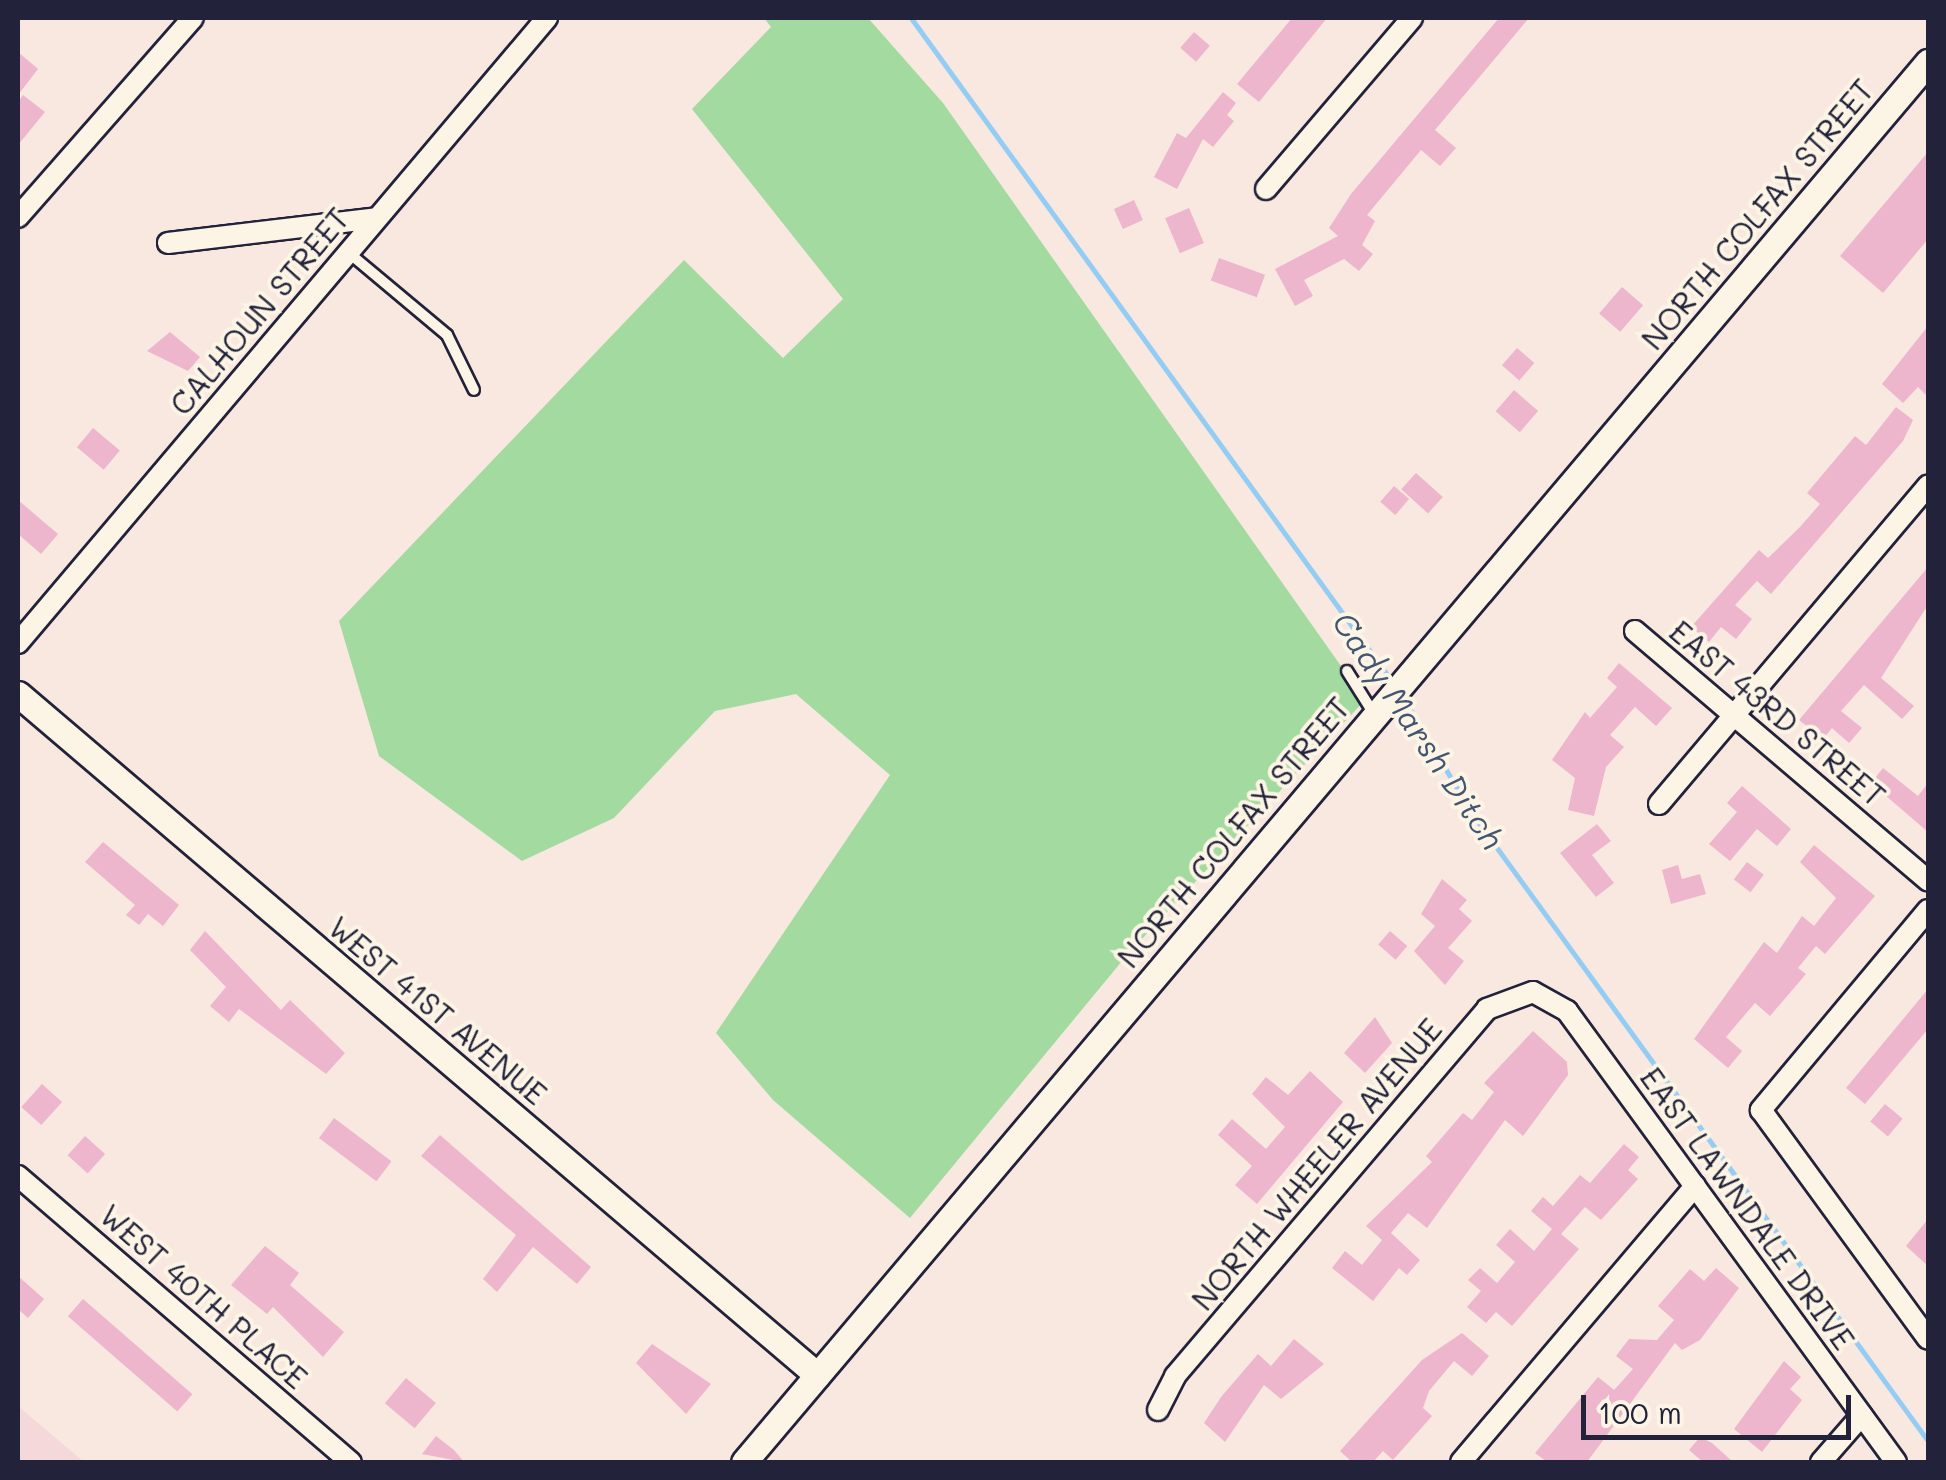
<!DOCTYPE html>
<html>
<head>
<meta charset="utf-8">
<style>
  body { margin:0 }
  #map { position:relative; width:1946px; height:1480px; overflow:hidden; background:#f9e8e0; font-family:Mali,sans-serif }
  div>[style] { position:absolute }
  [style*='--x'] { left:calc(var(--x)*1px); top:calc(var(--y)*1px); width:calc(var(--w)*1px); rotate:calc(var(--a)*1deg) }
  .built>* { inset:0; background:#f5d9da }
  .green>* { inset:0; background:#a2da9f }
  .stream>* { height:5px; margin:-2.5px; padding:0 2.5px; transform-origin:2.5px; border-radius:2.5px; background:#94cdf4 }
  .building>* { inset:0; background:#edb6cd; transform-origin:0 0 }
  .roads { filter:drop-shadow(2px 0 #22223b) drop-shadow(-2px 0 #22223b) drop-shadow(0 2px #22223b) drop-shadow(0 -2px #22223b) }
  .service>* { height:10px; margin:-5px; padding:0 5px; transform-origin:5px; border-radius:5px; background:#fcf5e5 }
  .minor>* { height:20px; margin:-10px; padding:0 10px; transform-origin:10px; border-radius:10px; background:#fcf5e5 }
  .tertiary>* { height:25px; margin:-12.5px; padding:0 12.5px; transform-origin:12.5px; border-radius:12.5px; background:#fcf5e5 }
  span { translate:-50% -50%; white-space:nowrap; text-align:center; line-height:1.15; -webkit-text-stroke:8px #fcf5e5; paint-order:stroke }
  .street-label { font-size:30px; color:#22223b }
  .water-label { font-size:32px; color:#445572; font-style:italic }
  .frame { position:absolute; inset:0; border:20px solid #22223b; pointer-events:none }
  .scale { position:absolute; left:1581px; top:1395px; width:270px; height:45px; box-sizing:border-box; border:5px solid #22223b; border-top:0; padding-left:12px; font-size:30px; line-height:35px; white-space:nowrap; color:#22223b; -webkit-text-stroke:8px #fcf5e5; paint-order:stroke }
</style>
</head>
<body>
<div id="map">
  <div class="built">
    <i style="clip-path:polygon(18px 1406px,84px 1462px,18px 1462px)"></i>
  </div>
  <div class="green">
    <i style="clip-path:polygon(764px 18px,868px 18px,943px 103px,1365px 700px,1127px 955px,910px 1218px,773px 1100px,716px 1033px,890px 775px,796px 694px,715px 711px,614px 818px,522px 861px,379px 756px,339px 621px,684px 260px,783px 358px,843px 299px,692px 109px,771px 27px)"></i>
  </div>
  <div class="stream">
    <i style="--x:911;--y:18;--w:821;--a:54.06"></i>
    <i style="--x:1402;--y:696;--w:139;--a:59.2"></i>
    <i style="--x:1473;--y:815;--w:774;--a:53.99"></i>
  </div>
  <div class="building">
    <i style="clip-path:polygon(1292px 18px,1327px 18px,1259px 102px,1237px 84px)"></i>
    <i style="clip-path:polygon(1499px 18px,1529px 18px,1435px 130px,1456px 148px,1440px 166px,1421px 150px,1367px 215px,1375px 221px,1362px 245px,1373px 254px,1359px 271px,1344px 259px,1304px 280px,1313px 296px,1295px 306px,1275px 269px,1338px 236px,1329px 228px,1351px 194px)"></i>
    <i style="left:1194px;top:32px;width:21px;height:21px;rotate:41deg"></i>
    <i style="clip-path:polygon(18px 52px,38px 69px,18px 95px)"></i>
    <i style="clip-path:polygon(1223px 92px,1236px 103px,1227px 115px,1234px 121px,1213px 147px,1203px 139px,1177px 189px,1154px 177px,1177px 133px,1186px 138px)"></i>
    <i style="clip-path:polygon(23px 95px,45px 112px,18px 145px,18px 102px)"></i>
    <i style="clip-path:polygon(1928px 152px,1928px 239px,1883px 293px,1840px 256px)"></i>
    <i style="left:1134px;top:200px;width:22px;height:22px;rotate:66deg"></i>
    <i style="left:1189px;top:208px;width:38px;height:26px;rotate:67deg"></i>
    <i style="left:1219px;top:258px;width:49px;height:24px;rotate:20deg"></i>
    <i style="left:1622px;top:287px;width:28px;height:35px;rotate:41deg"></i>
    <i style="clip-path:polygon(1928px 326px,1928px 397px,1918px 387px,1903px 403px,1882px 384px)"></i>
    <i style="clip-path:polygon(170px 332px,200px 357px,188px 371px,147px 351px)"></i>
    <i style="left:1517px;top:348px;width:23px;height:23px;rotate:41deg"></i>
    <i style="left:1514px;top:390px;width:32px;height:28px;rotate:41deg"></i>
    <i style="clip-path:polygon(1896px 407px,1913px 420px,1903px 441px,1771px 594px,1757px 581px,1735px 605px,1752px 619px,1736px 639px,1721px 627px,1709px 642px,1691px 627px,1759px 550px,1768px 558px,1800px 527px,1820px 504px,1807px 493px,1855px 436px,1866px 445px)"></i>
    <i style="left:93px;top:428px;width:35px;height:25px;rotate:40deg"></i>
    <i style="left:1416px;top:473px;width:36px;height:22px;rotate:42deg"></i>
    <i style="left:1394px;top:486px;width:20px;height:21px;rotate:41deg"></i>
    <i style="clip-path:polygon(18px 500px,58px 534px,41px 554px,18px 534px)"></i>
    <i style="clip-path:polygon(1928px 567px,1928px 605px,1881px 678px,1914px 706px,1902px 719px,1864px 685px,1841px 711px,1862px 728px,1849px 743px,1832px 728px,1823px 739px,1799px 720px)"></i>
    <i style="clip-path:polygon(1619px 663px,1672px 708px,1656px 726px,1635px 707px,1610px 735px,1624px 747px,1606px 767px,1594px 816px,1568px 810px,1575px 778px,1552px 760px,1585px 712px,1590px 718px,1617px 687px,1607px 678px)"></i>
    <i style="clip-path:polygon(1883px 768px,1918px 796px,1928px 783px,1928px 832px,1871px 783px)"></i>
    <i style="clip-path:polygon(1742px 786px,1791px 829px,1777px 846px,1757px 829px,1730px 861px,1709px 844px,1737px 812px,1727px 803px)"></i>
    <i style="clip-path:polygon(1597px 824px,1611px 841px,1592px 855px,1614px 883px,1596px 897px,1560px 853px)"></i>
    <i style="clip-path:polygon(103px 842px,179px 905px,163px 926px,148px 914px,139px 925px,126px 915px,135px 905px,85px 862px)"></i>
    <i style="clip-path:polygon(1814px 845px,1875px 896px,1825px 954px,1816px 946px,1798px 968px,1806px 974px,1770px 1016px,1755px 1003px,1737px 1024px,1726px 1037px,1742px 1051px,1728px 1068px,1694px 1039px,1764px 942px,1777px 953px,1802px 916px,1814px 926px,1836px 898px,1800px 862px)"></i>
    <i style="left:1747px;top:862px;width:21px;height:22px;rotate:37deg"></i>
    <i style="clip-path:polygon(1678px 865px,1682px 879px,1700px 874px,1706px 894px,1671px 904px,1662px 870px)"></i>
    <i style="clip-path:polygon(1442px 879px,1467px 900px,1459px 909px,1472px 921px,1448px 948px,1464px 961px,1445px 985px,1414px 951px,1435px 926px,1421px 914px)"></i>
    <i style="clip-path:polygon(205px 931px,281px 1010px,290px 1000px,345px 1053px,326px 1074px,239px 1009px,229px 1022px,210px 1006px,226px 987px,190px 950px)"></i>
    <i style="left:1390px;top:931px;width:23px;height:18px;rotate:41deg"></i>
    <i style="clip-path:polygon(1928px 989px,1928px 1029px,1865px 1104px,1846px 1088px)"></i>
    <i style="clip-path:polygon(1375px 1017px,1392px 1043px,1365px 1073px,1344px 1053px)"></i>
    <i style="clip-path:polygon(1533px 1031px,1567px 1062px,1568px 1075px,1523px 1136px,1505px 1120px,1427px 1228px,1408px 1213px,1391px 1233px,1420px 1260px,1407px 1275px,1399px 1268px,1373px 1301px,1332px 1268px,1345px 1251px,1362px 1265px,1382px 1240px,1366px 1226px,1432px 1162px,1426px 1156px,1463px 1113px,1472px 1120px,1494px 1092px,1484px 1083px)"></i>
    <i style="clip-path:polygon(1310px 1071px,1343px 1102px,1257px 1204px,1235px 1185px,1252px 1166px,1218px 1135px,1232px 1119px,1266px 1149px,1285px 1127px,1252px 1094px,1266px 1077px,1288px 1095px)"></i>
    <i style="left:42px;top:1084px;width:27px;height:31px;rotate:42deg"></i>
    <i style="left:1885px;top:1104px;width:23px;height:23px;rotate:40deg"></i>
    <i style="left:334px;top:1118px;width:72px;height:25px;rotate:37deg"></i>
    <i style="clip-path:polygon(440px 1135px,591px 1267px,577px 1284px,533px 1247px,497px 1292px,483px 1279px,516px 1235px,421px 1156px)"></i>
    <i style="left:85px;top:1136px;width:27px;height:26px;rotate:42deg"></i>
    <i style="clip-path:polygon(1624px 1144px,1639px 1157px,1628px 1170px,1638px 1179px,1601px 1220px,1585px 1207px,1561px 1234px,1579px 1249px,1512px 1326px,1496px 1312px,1486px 1323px,1467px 1307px,1481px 1291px,1468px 1280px,1480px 1268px,1497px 1283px,1515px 1262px,1496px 1245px,1510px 1229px,1534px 1251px,1552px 1229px,1531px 1211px,1543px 1197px,1553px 1206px,1580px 1175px,1590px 1183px)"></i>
    <i style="clip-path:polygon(1928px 1219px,1928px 1266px,1906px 1246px)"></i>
    <i style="clip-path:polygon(265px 1246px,299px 1273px,290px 1285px,344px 1332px,323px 1357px,273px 1307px,267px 1314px,231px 1285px)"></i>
    <i style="clip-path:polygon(1716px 1268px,1739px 1288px,1700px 1340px,1682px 1350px,1675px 1343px,1587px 1462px,1547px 1462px,1535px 1453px,1598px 1377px,1614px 1390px,1633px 1369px,1616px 1356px,1629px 1339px,1657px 1340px,1674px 1320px,1658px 1306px,1690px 1269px,1704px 1281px)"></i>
    <i style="clip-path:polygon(18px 1276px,44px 1299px,28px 1318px,18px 1309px)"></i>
    <i style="left:83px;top:1299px;width:145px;height:23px;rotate:41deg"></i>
    <i style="clip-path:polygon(1462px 1333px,1489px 1356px,1472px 1376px,1454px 1361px,1429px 1391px,1423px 1408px,1432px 1416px,1393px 1460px,1383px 1451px,1373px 1462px,1352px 1462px,1340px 1451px,1422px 1360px)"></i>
    <i style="clip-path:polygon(1294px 1339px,1324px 1364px,1281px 1399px,1264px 1385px,1225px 1442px,1204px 1423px,1221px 1397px,1258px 1354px,1271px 1366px)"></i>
    <i style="clip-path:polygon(652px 1344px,711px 1384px,686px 1414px,636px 1363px)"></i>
    <i style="clip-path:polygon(1784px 1361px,1801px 1377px,1790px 1389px,1802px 1400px,1762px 1452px,1734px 1429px)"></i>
    <i style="left:406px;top:1378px;width:39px;height:33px;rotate:40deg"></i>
    <i style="clip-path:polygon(436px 1436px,454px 1450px,464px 1462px,422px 1454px)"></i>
    <i style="clip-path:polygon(1700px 1437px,1712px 1443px,1733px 1462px,1703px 1462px,1689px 1450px)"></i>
  </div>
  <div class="roads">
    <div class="service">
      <i style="--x:349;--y:253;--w:128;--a:39.9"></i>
      <i style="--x:447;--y:335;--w:61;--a:63.9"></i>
      <i style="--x:1347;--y:671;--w:51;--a:57.9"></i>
    </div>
    <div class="minor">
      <i style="--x:1266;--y:189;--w:225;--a:-49.5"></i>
      <i style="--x:18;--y:217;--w:265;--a:-48.7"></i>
      <i style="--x:168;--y:243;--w:210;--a:-6.8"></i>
      <i style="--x:1635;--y:631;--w:385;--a:40.4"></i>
      <i style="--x:18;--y:643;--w:819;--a:-49.76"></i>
      <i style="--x:1659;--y:804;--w:417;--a:-49.8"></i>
      <i style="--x:1928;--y:910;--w:261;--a:129.9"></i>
      <i style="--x:1761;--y:1110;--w:283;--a:53.9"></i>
      <i style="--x:18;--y:1176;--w:439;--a:40.7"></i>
      <i style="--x:1158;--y:1410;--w:38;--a:-63"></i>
      <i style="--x:1175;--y:1376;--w:482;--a:-49.6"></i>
      <i style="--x:1487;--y:1009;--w:49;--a:-20.3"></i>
      <i style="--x:1533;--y:992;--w:39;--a:29"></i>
      <i style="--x:1567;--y:1011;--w:558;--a:53.89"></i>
      <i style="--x:1461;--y:1462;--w:362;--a:-49.7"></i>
      <i style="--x:1821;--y:1462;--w:62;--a:-48.9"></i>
    </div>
    <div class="tertiary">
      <i style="--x:18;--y:694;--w:1050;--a:40.44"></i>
      <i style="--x:744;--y:1462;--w:1834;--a:-49.78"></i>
    </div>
  </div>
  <div class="street-label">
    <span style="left:1757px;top:214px;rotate:-50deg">NORTH COLFAX STREET</span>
    <span style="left:259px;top:311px;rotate:-50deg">CALHOUN STREET</span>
    <span style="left:1778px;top:713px;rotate:40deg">EAST 43RD STREET</span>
    <span style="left:1233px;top:832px;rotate:-50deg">NORTH COLFAX STREET</span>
    <span style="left:438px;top:1010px;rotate:40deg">WEST 41ST AVENUE</span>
    <span style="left:1316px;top:1164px;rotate:-50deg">NORTH WHEELER AVENUE</span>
    <span style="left:1748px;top:1208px;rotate:54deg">EAST LAWNDALE DRIVE</span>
    <span style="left:204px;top:1296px;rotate:41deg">WEST 40TH PLACE</span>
  </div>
  <div class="water-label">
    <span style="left:1419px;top:730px;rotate:56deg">Cady Marsh Ditch</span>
  </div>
  <div class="frame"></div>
  <div class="scale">100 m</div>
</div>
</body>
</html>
